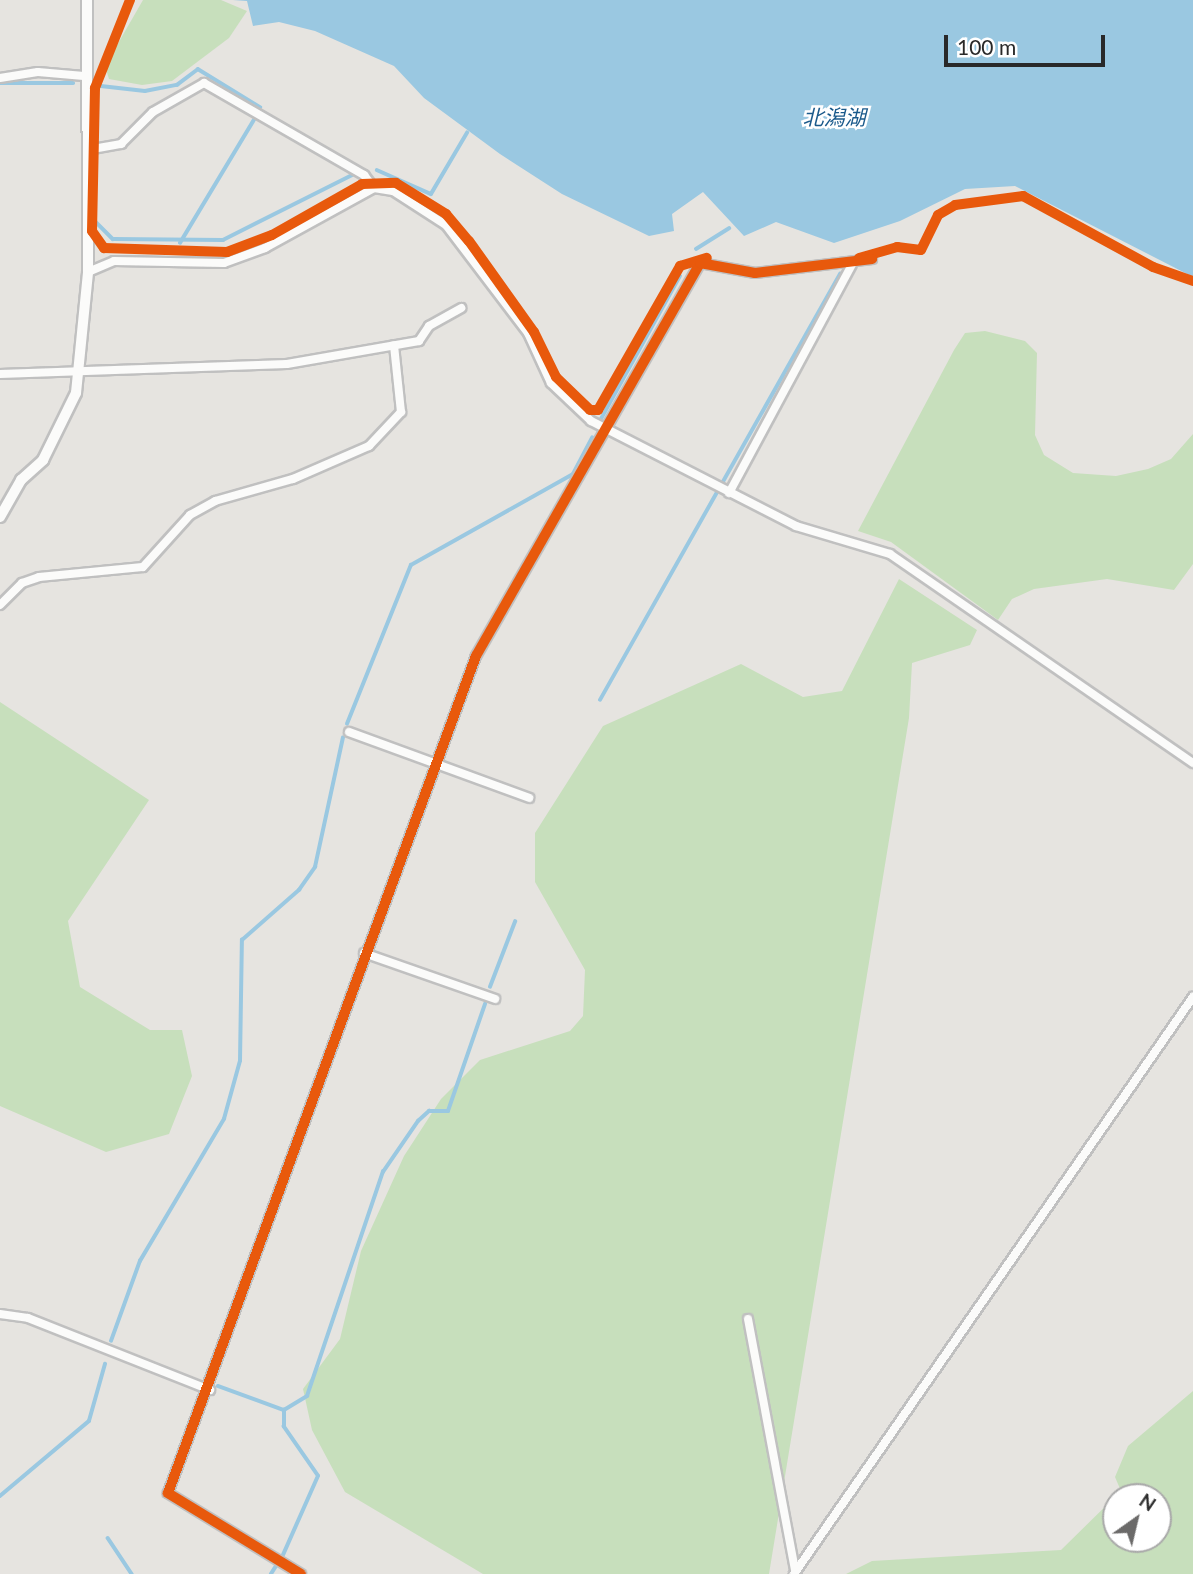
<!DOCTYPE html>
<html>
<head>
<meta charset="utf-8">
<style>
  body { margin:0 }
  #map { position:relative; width:1193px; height:1574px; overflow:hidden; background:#e6e4e0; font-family:Lato,"Noto Sans JP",sans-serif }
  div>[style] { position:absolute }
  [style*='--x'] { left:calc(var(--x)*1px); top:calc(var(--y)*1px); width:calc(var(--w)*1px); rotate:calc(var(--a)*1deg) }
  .green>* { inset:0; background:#c7dfbc }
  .water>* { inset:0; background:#9ac8e1 }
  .stream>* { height:3.5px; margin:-1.75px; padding:0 1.75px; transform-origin:1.75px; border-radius:1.75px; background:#9ac8e1 }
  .roads { filter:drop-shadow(2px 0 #c0c0c0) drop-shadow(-2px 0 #c0c0c0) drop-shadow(0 2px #c0c0c0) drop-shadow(0 -2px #c0c0c0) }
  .minor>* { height:8px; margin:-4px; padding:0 4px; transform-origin:4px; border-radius:4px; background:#fbfbfa }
  .tertiary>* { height:10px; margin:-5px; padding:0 5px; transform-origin:5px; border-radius:5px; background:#fbfbfa }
  .cycleway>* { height:10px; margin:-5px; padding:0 5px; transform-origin:5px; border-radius:5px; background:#e8590c }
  span { translate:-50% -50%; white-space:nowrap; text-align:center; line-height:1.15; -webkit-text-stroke:5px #fff; paint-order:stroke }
  .water-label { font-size:21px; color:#1b5a8b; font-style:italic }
  .north { position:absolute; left:1102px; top:1483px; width:70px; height:70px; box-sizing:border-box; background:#fff; border:2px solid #a9a9a9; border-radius:50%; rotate:34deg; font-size:19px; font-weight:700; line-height:28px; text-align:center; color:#292929 }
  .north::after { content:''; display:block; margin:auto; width:24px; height:32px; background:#6b6a69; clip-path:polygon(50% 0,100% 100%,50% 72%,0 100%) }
  .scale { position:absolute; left:944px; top:35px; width:161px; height:32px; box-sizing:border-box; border:4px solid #292929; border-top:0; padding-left:9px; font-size:21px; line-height:24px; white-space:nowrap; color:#292929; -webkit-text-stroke:5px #fff; paint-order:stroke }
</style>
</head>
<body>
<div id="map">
  <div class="green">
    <i style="clip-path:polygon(143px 0,221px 0,247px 11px,229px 38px,172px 81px,142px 85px,109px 79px,105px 66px)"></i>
    <i style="clip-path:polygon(985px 331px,1025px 341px,1037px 353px,1035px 435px,1044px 455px,1073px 473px,1116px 476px,1148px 469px,1171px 459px,1193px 434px,1193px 564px,1174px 590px,1107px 579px,1034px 589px,1012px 599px,998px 620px,891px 542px,858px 531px,954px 350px,965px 333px)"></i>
    <i style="clip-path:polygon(899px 579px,977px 630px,970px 645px,912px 663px,909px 718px,769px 1574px,483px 1574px,345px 1492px,312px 1430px,303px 1389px,340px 1339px,361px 1251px,404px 1156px,441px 1099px,480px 1060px,570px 1031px,583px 1016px,585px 970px,535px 882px,535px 833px,603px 726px,741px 664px,803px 697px,842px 691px)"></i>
    <i style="clip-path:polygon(0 702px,149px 800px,68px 921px,80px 987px,150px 1030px,182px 1030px,192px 1076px,169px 1134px,106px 1152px,0 1106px)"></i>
    <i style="clip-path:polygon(evenodd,1193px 1391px,1193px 1574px,846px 1574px,872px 1561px,1061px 1550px,1121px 1491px,1115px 1477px,1128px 1446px,1193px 1391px,1116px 1497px,1158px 1497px,1158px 1539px,1116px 1539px,1116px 1497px)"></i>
  </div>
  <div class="water">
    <i style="clip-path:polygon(233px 0,1193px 0,1193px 277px,1015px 186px,965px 189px,900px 221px,834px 243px,776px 222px,744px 236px,703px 192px,672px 214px,674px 231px,649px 236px,562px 194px,500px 154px,424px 98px,394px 66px,315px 31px,279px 22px,253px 26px,247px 1px)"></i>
  </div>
  <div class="stream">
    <i style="--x:0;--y:83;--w:73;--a:0"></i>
    <i style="--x:101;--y:86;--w:44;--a:6.5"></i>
    <i style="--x:145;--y:91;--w:33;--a:-11"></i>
    <i style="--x:177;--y:85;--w:26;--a:-37"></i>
    <i style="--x:198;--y:69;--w:73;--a:31.5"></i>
    <i style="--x:377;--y:170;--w:59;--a:24"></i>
    <i style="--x:431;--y:194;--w:71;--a:-59.5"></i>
    <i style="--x:96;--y:222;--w:24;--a:45"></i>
    <i style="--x:113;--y:239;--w:110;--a:0.5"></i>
    <i style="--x:223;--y:240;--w:147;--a:-26.7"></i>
    <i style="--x:180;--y:243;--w:146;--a:-59"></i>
    <i style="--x:696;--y:249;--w:39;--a:-32"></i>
    <i style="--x:601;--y:419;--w:163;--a:-61.1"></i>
    <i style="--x:600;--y:700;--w:489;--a:-60.6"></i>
    <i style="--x:347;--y:724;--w:171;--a:-68.1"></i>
    <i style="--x:411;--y:565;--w:186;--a:-29.3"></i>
    <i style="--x:573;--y:474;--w:41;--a:-62.2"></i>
    <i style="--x:490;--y:987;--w:70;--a:-69"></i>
    <i style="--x:111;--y:1341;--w:85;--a:-70.1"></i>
    <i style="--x:140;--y:1261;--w:165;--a:-59.4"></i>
    <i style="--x:224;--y:1119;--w:60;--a:-74.6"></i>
    <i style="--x:240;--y:1061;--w:121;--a:-89.1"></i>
    <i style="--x:242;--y:940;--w:76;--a:-41.3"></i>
    <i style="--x:299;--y:890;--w:28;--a:-55"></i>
    <i style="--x:315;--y:867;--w:132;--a:-77.8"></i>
    <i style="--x:218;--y:1386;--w:70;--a:20"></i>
    <i style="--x:0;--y:1496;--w:116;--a:-40.1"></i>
    <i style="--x:89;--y:1421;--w:59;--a:-74.3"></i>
    <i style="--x:108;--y:1538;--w:43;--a:56.3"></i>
    <i style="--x:283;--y:1555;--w:86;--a:-66.1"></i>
    <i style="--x:318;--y:1476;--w:60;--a:-124.8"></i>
    <i style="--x:284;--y:1427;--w:17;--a:-90"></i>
    <i style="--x:284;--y:1410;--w:27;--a:-31"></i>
    <i style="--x:307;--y:1396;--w:237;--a:-71.3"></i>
    <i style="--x:383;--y:1172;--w:62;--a:-55.5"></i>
    <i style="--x:418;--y:1121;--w:15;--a:-42"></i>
    <i style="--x:429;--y:1111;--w:19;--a:0"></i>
    <i style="--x:448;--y:1111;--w:113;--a:-70.9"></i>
    <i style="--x:271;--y:1574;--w:9;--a:-58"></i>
  </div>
  <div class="roads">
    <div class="minor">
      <i style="--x:0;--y:78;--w:38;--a:-9"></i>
      <i style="--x:38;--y:72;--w:46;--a:5"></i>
      <i style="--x:87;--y:150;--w:35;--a:-10"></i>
      <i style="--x:121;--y:144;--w:45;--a:-45"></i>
      <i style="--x:153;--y:112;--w:59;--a:-29.6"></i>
      <i style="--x:204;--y:83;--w:185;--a:29.9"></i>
      <i style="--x:364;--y:175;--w:16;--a:52"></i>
      <i style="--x:88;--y:272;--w:28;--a:-23"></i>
      <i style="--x:114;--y:261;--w:110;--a:1"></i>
      <i style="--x:224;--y:263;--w:44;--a:-20.1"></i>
      <i style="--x:265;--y:248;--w:124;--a:-28.8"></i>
      <i style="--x:374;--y:188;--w:19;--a:9"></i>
      <i style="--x:393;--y:191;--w:63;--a:32.7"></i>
      <i style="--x:446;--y:225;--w:136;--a:52.8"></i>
      <i style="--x:528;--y:333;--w:55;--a:65.3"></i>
      <i style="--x:551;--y:383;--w:55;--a:43.5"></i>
      <i style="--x:591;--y:421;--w:230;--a:27.1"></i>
      <i style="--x:796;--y:526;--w:98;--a:16.6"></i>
      <i style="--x:890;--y:554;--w:368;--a:34.6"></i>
      <i style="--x:0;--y:374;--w:287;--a:-2"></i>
      <i style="--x:287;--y:364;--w:134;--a:-9.9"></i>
      <i style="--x:419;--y:341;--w:18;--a:-56"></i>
      <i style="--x:429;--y:326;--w:37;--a:-29"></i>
      <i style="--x:729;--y:493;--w:259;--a:-61.7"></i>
      <i style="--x:0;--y:605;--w:31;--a:-45"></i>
      <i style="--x:22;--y:583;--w:18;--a:-19"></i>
      <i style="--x:39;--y:577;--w:104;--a:-5.5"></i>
      <i style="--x:143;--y:567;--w:70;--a:-47.9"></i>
      <i style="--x:190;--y:515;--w:29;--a:-29"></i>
      <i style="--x:215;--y:501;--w:81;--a:-15.8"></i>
      <i style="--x:293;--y:479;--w:83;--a:-23.5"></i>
      <i style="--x:369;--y:446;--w:47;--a:-46.7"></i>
      <i style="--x:401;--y:412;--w:67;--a:-96"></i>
      <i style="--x:349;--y:732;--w:192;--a:20.1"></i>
      <i style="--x:364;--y:953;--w:139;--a:19.3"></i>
      <i style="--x:0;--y:1314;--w:28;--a:8"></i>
      <i style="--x:28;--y:1318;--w:196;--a:21.6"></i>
      <i style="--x:748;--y:1319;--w:256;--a:79.4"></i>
      <i style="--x:301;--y:1574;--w:156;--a:-148.7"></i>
      <i style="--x:168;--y:1493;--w:892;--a:-69.8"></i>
      <i style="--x:476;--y:656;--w:452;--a:-60.3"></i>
      <i style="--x:700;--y:263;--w:56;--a:10.3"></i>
      <i style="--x:755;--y:273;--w:118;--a:-6.8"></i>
      <i style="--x:794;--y:1574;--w:702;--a:-55.34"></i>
    </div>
    <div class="tertiary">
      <i style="--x:0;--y:517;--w:43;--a:-60.4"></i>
      <i style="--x:21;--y:480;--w:30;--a:-42"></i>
      <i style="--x:43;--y:460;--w:75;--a:-63.8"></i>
      <i style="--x:76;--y:393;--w:122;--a:-84.3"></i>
      <i style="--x:88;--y:272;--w:272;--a:-90.2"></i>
    </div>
  </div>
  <div class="cycleway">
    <i style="--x:130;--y:0;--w:95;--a:111.7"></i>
    <i style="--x:95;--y:88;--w:143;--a:91.2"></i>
    <i style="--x:92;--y:231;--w:21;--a:55"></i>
    <i style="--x:104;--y:248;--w:123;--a:1.9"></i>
    <i style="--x:227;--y:252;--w:48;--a:-20.7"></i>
    <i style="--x:272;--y:235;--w:103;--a:-29.5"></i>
    <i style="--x:362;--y:184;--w:34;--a:-2"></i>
    <i style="--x:396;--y:183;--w:59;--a:31.8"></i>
    <i style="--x:446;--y:214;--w:35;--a:50"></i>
    <i style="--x:469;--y:241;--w:112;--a:54.5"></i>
    <i style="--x:534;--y:332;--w:50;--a:63.9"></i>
    <i style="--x:556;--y:377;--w:47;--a:44.1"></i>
    <i style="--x:590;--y:410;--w:8;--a:0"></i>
    <i style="--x:598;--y:410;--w:166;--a:-60.3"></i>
    <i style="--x:680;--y:266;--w:28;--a:-17"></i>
    <i style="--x:859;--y:258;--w:40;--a:-16"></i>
    <i style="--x:897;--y:247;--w:24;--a:7"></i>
    <i style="--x:921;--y:250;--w:39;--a:-64"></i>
    <i style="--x:938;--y:215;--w:20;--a:-30"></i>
    <i style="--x:955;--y:205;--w:69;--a:-7.5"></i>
    <i style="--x:1023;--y:196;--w:148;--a:28.6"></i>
    <i style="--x:1153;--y:267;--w:42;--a:19.3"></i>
    <i style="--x:301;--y:1574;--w:156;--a:-148.7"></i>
    <i style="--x:168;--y:1493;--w:892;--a:-69.8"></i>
    <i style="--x:476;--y:656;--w:452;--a:-60.3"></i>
    <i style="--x:700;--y:263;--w:56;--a:10.3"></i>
    <i style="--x:755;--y:273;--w:118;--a:-6.8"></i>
  </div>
  <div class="water-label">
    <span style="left:834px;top:117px">北潟湖</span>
  </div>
  <div class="north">N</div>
  <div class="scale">100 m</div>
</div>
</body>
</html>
